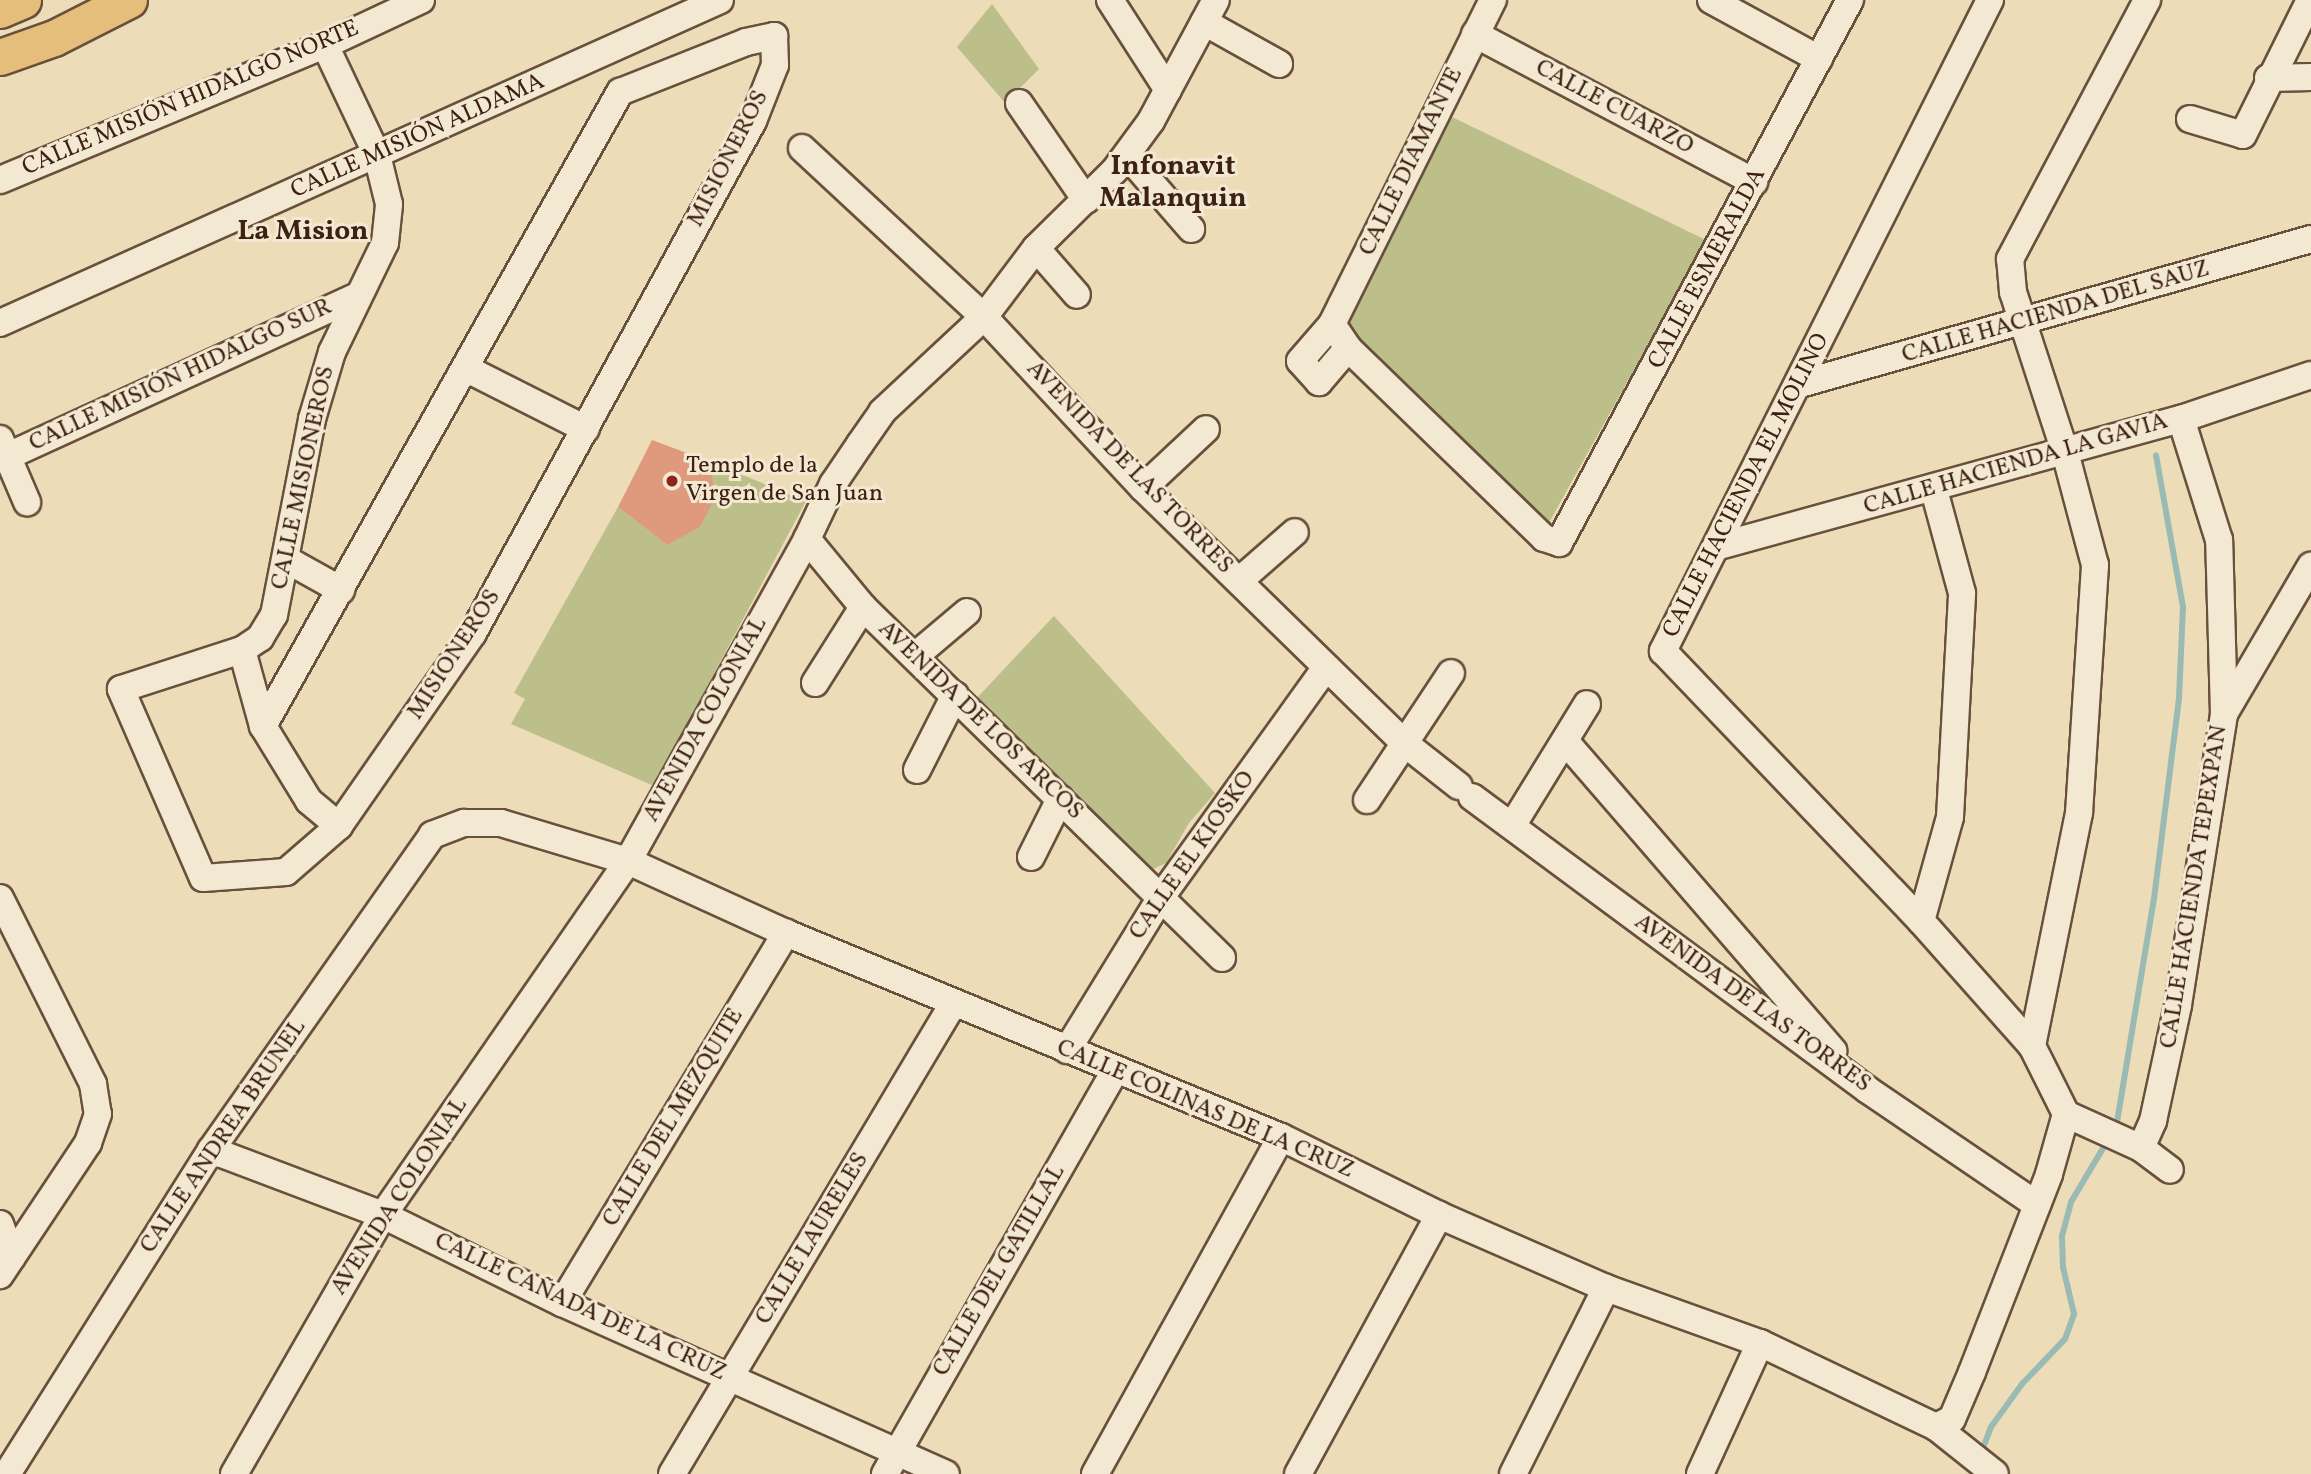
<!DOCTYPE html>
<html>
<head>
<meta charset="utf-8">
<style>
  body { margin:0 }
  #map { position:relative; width:2311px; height:1474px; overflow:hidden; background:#eddcb8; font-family:Vollkorn,serif }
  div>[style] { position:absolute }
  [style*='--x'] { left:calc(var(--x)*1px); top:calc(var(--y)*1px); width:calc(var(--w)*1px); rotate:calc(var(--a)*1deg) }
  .green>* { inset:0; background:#bdbf8b }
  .stream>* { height:6px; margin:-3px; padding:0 3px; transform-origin:3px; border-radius:3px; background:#9abab4 }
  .building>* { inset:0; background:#df997c }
  .roads { filter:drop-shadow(2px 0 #69503c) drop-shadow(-2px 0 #69503c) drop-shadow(0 2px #69503c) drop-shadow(0 -2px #69503c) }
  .minor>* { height:26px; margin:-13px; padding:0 13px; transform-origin:13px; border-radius:13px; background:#f3e8d1 }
  .major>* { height:35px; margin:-17.5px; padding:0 17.5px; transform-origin:17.5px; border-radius:17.5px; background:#e6be7c }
  .dots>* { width:19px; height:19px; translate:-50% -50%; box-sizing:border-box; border:4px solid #f3e8d1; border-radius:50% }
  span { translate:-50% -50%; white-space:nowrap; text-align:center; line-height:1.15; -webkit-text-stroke:6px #f3e8d1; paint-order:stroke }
  .street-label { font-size:24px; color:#3d2112 }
  .poi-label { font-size:24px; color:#3d2112 }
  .left { translate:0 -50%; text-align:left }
  .quarter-label { font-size:28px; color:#3d2112; font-weight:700 }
</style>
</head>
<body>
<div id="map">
  <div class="green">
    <i style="clip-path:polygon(992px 4px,1039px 69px,1005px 103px,957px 47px)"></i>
    <i style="clip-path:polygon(1452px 117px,1706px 240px,1546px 528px,1365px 352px,1343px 323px)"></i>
    <i style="clip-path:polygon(711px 462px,806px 501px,654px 786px,511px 724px,525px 699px,514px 693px,618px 507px,667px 545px,700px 526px)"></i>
    <i style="clip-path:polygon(1054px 616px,1215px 793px,1189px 823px,1166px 863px,1149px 871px,973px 702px)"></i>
  </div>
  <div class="stream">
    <i style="--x:2116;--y:1128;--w:232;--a:-80.6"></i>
    <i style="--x:2154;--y:899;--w:203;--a:-82.9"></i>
    <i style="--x:2179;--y:698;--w:91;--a:-87.5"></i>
    <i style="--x:2183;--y:607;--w:154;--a:-100.1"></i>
    <i style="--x:1981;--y:1453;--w:28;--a:-69"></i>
    <i style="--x:1991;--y:1427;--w:53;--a:-54.2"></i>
    <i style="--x:2022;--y:1384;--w:62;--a:-46.3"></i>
    <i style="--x:2065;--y:1339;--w:27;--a:-70"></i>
    <i style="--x:2074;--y:1314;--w:48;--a:-103.2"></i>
    <i style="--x:2063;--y:1267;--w:31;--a:-92"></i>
    <i style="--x:2062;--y:1236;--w:35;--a:-75"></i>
    <i style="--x:2071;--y:1202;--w:72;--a:-59.2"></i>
  </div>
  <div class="building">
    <i style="clip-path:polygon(652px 440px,711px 462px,714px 500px,700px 527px,667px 545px,618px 507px)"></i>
  </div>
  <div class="roads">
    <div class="minor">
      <i style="--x:1110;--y:0;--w:107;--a:57.2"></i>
      <i style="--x:1711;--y:0;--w:123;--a:28.6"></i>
      <i style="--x:1990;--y:0;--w:729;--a:116.67"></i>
      <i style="--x:1663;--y:651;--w:373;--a:46.3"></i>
      <i style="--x:1921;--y:921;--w:167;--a:48.4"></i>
      <i style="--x:2032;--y:1046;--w:76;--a:63.4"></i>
      <i style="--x:2066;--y:1114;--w:82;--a:24.4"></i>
      <i style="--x:2141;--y:1148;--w:36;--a:37"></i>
      <i style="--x:1204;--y:22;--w:86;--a:29.2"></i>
      <i style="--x:1475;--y:34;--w:316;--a:27.9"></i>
      <i style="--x:2268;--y:78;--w:43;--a:-1.3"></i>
      <i style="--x:1019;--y:103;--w:118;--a:55.4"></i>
      <i style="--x:2190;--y:119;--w:55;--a:16.8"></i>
      <i style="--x:2243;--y:135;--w:151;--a:-63.6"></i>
      <i style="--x:802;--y:148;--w:248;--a:42.9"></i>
      <i style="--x:984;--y:317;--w:233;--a:47.1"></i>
      <i style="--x:1143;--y:488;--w:363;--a:44.3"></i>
      <i style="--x:1403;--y:742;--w:71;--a:38.2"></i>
      <i style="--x:1127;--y:155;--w:98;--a:49.1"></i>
      <i style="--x:0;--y:180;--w:352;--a:-22.6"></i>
      <i style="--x:325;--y:45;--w:106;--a:-25.1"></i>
      <i style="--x:1036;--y:248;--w:62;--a:48.9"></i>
      <i style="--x:0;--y:323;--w:789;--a:-24.16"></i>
      <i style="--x:1332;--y:324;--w:29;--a:56"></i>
      <i style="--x:1348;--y:348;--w:273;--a:44.1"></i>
      <i style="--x:1544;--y:538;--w:16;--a:18"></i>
      <i style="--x:1559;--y:543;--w:616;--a:-61.81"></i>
      <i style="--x:1348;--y:348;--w:45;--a:130.5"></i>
      <i style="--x:1319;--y:382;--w:28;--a:-132"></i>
      <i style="--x:1300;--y:361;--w:49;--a:-49.1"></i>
      <i style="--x:1332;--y:324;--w:362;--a:-63.6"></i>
      <i style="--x:467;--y:369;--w:133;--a:26.8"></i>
      <i style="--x:1800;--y:384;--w:531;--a:-15.84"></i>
      <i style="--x:0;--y:439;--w:69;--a:66.8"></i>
      <i style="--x:8;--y:456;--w:382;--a:-24.6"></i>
      <i style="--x:1143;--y:488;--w:86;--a:-43.1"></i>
      <i style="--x:807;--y:539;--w:88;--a:50.5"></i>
      <i style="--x:863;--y:607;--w:502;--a:44.35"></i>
      <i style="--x:1719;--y:546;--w:479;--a:-15.4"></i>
      <i style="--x:2181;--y:419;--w:137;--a:-18.7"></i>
      <i style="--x:287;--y:560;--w:62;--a:29.1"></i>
      <i style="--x:1239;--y:581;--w:74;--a:-41.2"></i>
      <i style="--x:242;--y:650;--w:79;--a:74.6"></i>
      <i style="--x:263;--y:726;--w:88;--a:58.5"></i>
      <i style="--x:309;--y:801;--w:39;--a:40"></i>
      <i style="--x:915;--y:656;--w:68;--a:-40.2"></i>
      <i style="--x:815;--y:683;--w:90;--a:-57.7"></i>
      <i style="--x:2224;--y:714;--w:172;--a:-59.6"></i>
      <i style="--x:263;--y:726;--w:728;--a:-60.62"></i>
      <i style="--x:620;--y:92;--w:136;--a:-21.6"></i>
      <i style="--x:746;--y:42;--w:29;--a:-12"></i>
      <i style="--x:774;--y:36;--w:29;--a:88"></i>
      <i style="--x:775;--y:65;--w:60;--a:111.4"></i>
      <i style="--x:753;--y:121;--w:584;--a:118.67"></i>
      <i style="--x:473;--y:633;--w:235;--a:124.8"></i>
      <i style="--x:339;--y:826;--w:70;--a:139"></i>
      <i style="--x:286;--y:872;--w:83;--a:175.9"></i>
      <i style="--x:203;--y:878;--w:206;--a:-113.5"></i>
      <i style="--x:121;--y:689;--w:127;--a:-17.9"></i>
      <i style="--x:242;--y:650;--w:22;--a:-34"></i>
      <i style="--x:260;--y:638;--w:27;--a:-59"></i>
      <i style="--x:274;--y:615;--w:200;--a:-79"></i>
      <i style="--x:312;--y:419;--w:70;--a:-73.4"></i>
      <i style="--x:332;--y:352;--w:121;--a:-64.1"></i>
      <i style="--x:385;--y:243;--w:39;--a:-84"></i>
      <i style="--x:389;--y:204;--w:50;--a:-103.8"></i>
      <i style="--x:377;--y:155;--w:122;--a:-115.3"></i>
      <i style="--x:1565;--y:741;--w:410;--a:49.1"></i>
      <i style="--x:917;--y:770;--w:84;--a:-63.1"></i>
      <i style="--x:1472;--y:797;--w:493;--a:36.5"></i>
      <i style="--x:1868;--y:1090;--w:204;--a:34.2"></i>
      <i style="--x:1367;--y:800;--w:152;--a:-56.5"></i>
      <i style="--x:1512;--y:826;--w:143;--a:-58.4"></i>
      <i style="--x:1031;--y:857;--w:65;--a:-63.4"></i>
      <i style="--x:0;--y:898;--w:208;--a:63.4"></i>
      <i style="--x:93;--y:1084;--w:30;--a:81"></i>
      <i style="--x:98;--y:1114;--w:31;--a:109"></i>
      <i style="--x:88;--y:1143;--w:159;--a:123.7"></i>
      <i style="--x:1921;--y:921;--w:108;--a:-74.4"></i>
      <i style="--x:1950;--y:817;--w:224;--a:-86.9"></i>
      <i style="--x:1962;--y:593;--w:107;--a:-105.2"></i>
      <i style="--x:2032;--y:1046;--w:238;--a:-78.6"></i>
      <i style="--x:2079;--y:813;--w:249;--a:-86.3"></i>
      <i style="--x:2095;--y:565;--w:117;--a:-104.9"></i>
      <i style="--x:2065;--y:452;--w:168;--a:-108"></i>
      <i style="--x:2013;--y:292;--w:33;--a:-95"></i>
      <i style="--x:2010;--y:259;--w:293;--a:-62.1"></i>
      <i style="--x:1067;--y:1050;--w:180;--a:-58.4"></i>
      <i style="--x:1161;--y:897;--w:283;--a:-54.3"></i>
      <i style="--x:2141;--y:1148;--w:30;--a:-66"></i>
      <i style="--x:2153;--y:1121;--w:119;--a:-77.8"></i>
      <i style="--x:2178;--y:1005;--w:295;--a:-81"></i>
      <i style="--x:2224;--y:714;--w:174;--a:-91.6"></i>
      <i style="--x:2219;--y:540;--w:127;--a:-107.4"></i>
      <i style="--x:211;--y:1150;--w:184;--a:20.7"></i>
      <i style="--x:383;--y:1215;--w:199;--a:26.2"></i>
      <i style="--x:562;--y:1303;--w:420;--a:24"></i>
      <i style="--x:0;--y:1224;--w:35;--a:70"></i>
      <i style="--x:562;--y:1303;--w:433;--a:-58.8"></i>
      <i style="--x:1936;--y:1427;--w:18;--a:-27"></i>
      <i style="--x:1952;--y:1419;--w:51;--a:-66.9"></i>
      <i style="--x:1972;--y:1372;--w:212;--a:-68.7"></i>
      <i style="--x:2049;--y:1174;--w:62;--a:-74.2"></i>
      <i style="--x:7;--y:1474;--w:383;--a:-57.8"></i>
      <i style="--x:211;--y:1150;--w:385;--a:-54.9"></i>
      <i style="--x:432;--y:835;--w:34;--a:-21"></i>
      <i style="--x:464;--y:823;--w:37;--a:0"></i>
      <i style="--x:501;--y:823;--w:133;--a:16.7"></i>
      <i style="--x:628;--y:861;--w:174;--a:24.5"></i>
      <i style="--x:786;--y:933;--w:535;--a:22.4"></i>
      <i style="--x:1281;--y:1137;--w:176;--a:26.3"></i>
      <i style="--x:1439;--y:1215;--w:182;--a:23.6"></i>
      <i style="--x:1606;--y:1288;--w:164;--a:19.7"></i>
      <i style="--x:1760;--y:1343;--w:195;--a:25.5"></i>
      <i style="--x:1936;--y:1427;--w:75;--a:38.5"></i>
      <i style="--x:234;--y:1474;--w:299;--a:-60.1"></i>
      <i style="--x:383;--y:1215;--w:431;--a:-55.3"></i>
      <i style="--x:628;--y:861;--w:368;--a:-60.9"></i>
      <i style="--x:807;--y:539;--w:61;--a:-64.7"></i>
      <i style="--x:833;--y:484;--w:48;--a:-56"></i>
      <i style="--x:860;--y:444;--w:39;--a:-55"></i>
      <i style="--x:882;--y:412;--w:139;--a:-43"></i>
      <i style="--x:984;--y:317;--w:86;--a:-53"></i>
      <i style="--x:1036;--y:248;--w:111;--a:-44.6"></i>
      <i style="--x:1115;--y:170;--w:61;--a:-53.7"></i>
      <i style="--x:1151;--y:121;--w:137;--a:-61.8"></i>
      <i style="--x:672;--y:1474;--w:548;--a:-59.13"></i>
      <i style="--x:885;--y:1474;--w:466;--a:-60.3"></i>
      <i style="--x:1095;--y:1474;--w:385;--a:-61.1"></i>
      <i style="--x:1298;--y:1474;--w:295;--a:-61.4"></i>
      <i style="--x:1513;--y:1474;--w:208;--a:-63.4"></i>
      <i style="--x:1700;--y:1474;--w:144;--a:-65.4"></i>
    </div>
    <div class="major">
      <i style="--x:0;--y:10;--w:25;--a:-23"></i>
      <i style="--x:0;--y:57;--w:57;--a:-19.4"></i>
      <i style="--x:54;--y:38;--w:84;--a:-26.9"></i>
    </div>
  </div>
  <div class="dots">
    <i style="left:672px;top:481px;background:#8f2418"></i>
  </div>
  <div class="street-label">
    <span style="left:191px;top:99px;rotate:-23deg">CALLE MISIÓN HIDALGO NORTE</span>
    <span style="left:1614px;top:108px;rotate:28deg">CALLE CUARZO</span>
    <span style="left:418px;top:137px;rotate:-24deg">CALLE MISIÓN ALDAMA</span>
    <span style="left:729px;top:159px;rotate:-63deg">MISIONEROS</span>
    <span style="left:1412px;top:162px;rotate:-64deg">CALLE DIAMANTE</span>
    <span style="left:1708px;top:269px;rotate:-62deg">CALLE ESMERALDA</span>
    <span style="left:2056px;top:313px;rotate:-16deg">CALLE HACIENDA DEL SAUZ</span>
    <span style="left:181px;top:376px;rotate:-25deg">CALLE MISIÓN HIDALGO SUR</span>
    <span style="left:2016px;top:465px;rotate:-16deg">CALLE HACIENDA LA GAVIA</span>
    <span style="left:1129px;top:468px;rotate:46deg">AVENIDA DE LAS TORRES</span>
    <span style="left:304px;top:478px;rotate:-78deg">CALLE MISIONEROS</span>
    <span style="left:1747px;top:486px;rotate:-63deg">CALLE HACIENDA EL MOLINO</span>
    <span style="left:455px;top:655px;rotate:-57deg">MISIONEROS</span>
    <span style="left:706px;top:720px;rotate:-61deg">AVENIDA COLONIAL</span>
    <span style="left:980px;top:721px;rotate:44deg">AVENIDA DE LOS ARCOS</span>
    <span style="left:1193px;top:856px;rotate:-55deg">CALLE EL KIOSKO</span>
    <span style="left:2195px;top:887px;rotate:-81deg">CALLE HACIENDA TEPEXPAN</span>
    <span style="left:1752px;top:1004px;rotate:36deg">AVENIDA DE LAS TORRES</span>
    <span style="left:1205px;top:1110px;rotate:23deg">CALLE COLINAS DE LA CRUZ</span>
    <span style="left:674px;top:1118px;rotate:-59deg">CALLE DEL MEZQUITE</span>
    <span style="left:224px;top:1137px;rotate:-56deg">CALLE ANDREA BRUNEL</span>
    <span style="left:400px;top:1197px;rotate:-57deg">AVENIDA COLONIAL</span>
    <span style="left:813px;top:1239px;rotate:-59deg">CALLE LAURELES</span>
    <span style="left:1000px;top:1271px;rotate:-60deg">CALLE DEL GATILLAL</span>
    <span style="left:580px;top:1308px;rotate:25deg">CALLE CAÑADA DE LA CRUZ</span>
  </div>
  <div class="poi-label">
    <span class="left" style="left:686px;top:481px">Templo de la<br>Virgen de San Juan</span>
  </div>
  <div class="quarter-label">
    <span style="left:1173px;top:183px">Infonavit<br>Malanquin</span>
    <span style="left:303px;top:232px">La Mision</span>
  </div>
</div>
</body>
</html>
